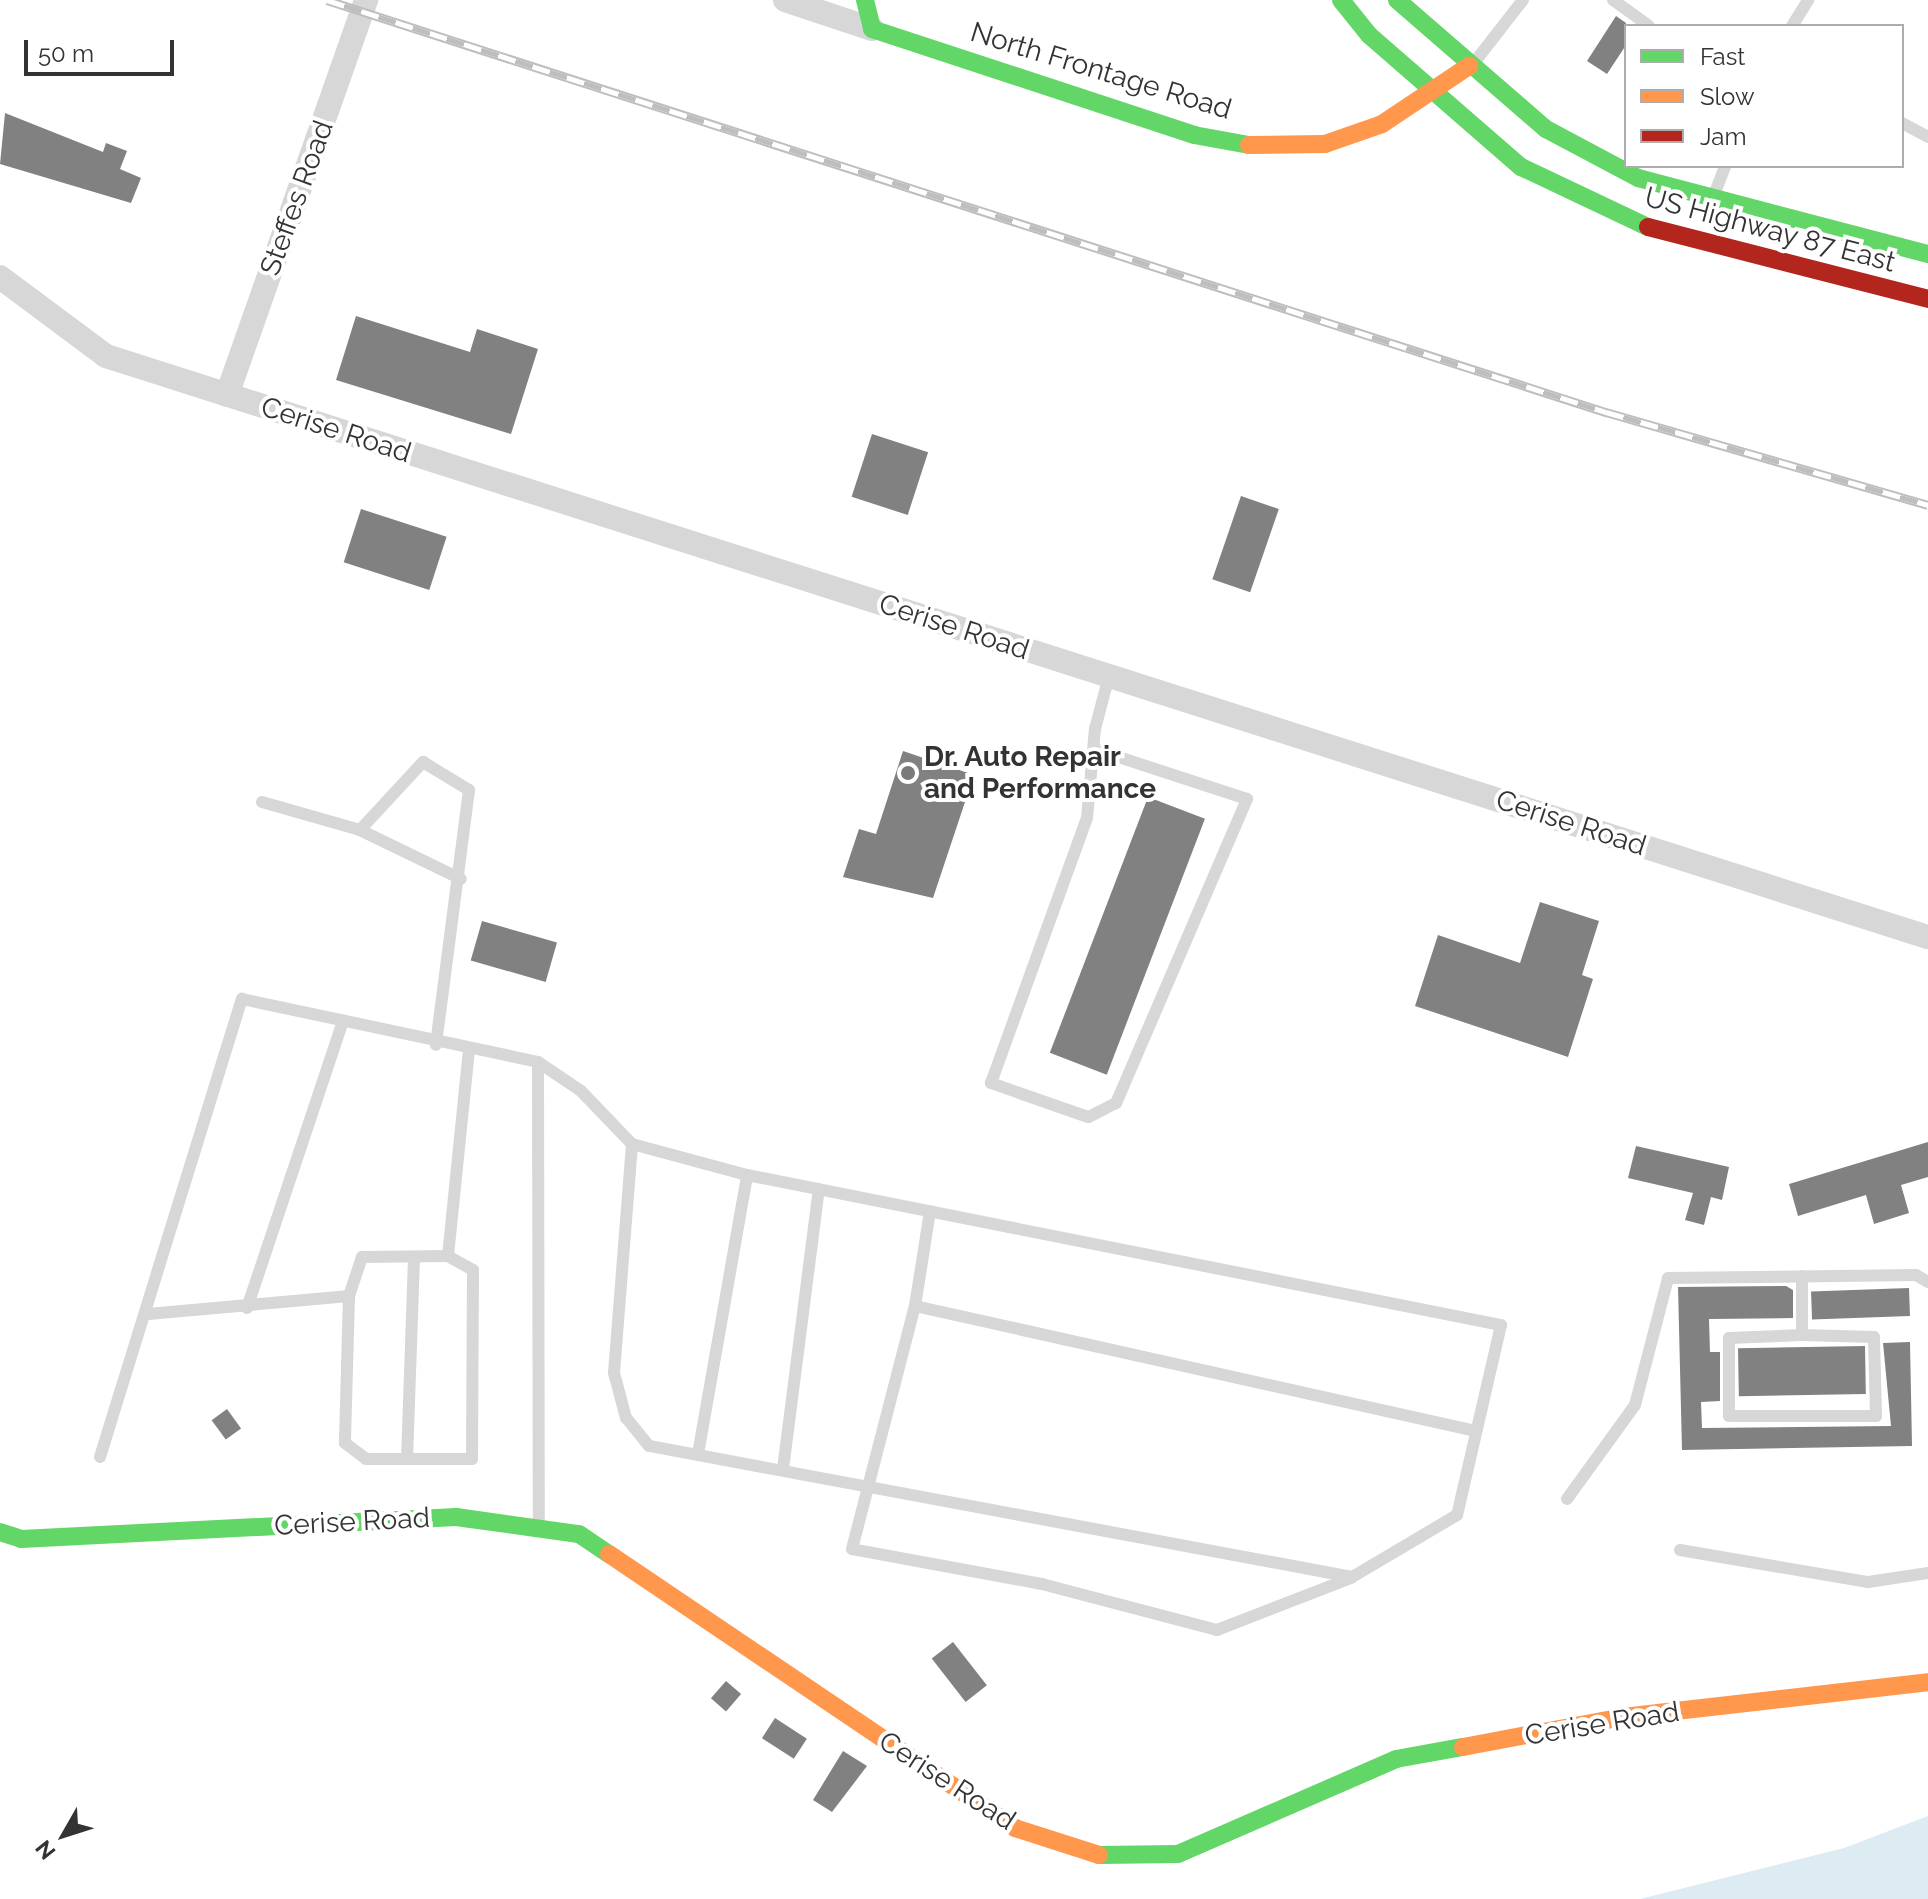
<!DOCTYPE html>
<html>
<head>
<meta charset="utf-8">
<style>
  body { margin:0 }
  #map { position:relative; width:1928px; height:1899px; overflow:hidden; background:#fff; font-family:Raleway,sans-serif }
  div>[style] { position:absolute }
  [style*='--x'] { left:calc(var(--x)*1px); top:calc(var(--y)*1px); width:calc(var(--w)*1px); rotate:calc(var(--a)*1deg) }
  .water>* { inset:0; background:#ddebf3 }
  .building>* { inset:0; background:#818181; transform-origin:0 0 }
  .lane>* { height:12px; margin:-6px; padding:0 6px; transform-origin:6px; border-radius:6px; background:#d7d7d7 }
  .street>* { height:24px; margin:-12px; padding:0 12px; transform-origin:12px; border-radius:12px; background:#d7d7d7 }
  .fast>* { height:18px; margin:-9px; padding:0 9px; transform-origin:9px; border-radius:9px; background:#63d668 }
  .slow>* { height:18px; margin:-9px; padding:0 9px; transform-origin:9px; border-radius:9px; background:#ff974d }
  .jam>* { height:18px; margin:-9px; padding:0 9px; transform-origin:9px; border-radius:9px; background:#b3261e }
  .rail>* { height:9px; margin-top:-4.5px; transform-origin:0; background:repeating-linear-gradient(90deg,#fff 0 18px,#bebebe 0 36px); box-sizing:border-box; border-block:2px solid #bebebe }
  .dots>* { width:22px; height:22px; translate:-50% -50%; box-sizing:border-box; border:4px solid #fff; border-radius:50% }
  span { translate:-50% -50%; white-space:nowrap; text-align:center; line-height:1.15; -webkit-text-stroke:8px #fff; paint-order:stroke }
  .street-label { font-size:28px; color:#333 }
  .poi-label { font-size:28px; color:#333; font-weight:700 }
  .left { translate:0 -50%; text-align:left }
  .legend { position:absolute; left:1624px; top:24px; width:280px; height:144px; box-sizing:border-box; background:#fff; border:2px solid #adadad; margin:0; padding:10px 14px; list-style:none; font-size:24px; color:#333 }
  .legend li { display:flex; align-items:center; gap:16px; height:40px }
  .legend b { width:40px; border:2px solid #adadad }
  .north { position:absolute; left:24px; top:1795px; width:80px; height:80px; -webkit-text-stroke:6px #fff; paint-order:stroke; rotate:231deg; font-size:22px; font-weight:700; line-height:32px; text-align:center; color:#333 }
  .north::after { content:''; display:block; margin:auto; width:28px; height:36px; background:#333; clip-path:polygon(50% 0,100% 100%,50% 72%,0 100%) }
  .scale { position:absolute; left:24px; top:40px; width:150px; height:36px; box-sizing:border-box; border:4px solid #333; border-top:0; padding-left:10px; font-size:24px; line-height:28px; white-space:nowrap; color:#333; -webkit-text-stroke:6px #fff; paint-order:stroke }
</style>
</head>
<body>
<div id="map">
  <div class="water">
    <i style="clip-path:polygon(1928px 1816px,1928px 1899px,1640px 1899px,1844px 1848px)"></i>
  </div>
  <div class="building">
    <i style="clip-path:polygon(1616px 16px,1626px 23px,1626px 45px,1607px 74px,1587px 61px)"></i>
    <i style="clip-path:polygon(5px 113px,103px 152px,106px 143px,127px 151px,120px 169px,141px 178px,131px 203px,0 164px)"></i>
    <i style="clip-path:polygon(356px 316px,470px 352px,477px 329px,538px 349px,511px 434px,336px 380px)"></i>
    <i style="left:872px;top:434px;width:59px;height:66px;rotate:18deg"></i>
    <i style="left:1241px;top:496px;width:40px;height:88px;rotate:19deg"></i>
    <i style="left:361px;top:509px;width:90px;height:56px;rotate:18deg"></i>
    <i style="clip-path:polygon(903px 751px,974px 775px,933px 898px,843px 877px,859px 829px,876px 834px)"></i>
    <i style="left:1148px;top:797px;width:61px;height:274px;rotate:21deg"></i>
    <i style="clip-path:polygon(1540px 902px,1599px 921px,1582px 975px,1593px 979px,1568px 1057px,1415px 1006px,1438px 935px,1520px 963px)"></i>
    <i style="left:482px;top:921px;width:78px;height:41px;rotate:16deg"></i>
    <i style="clip-path:polygon(1928px 1142px,1928px 1177px,1901px 1185px,1909px 1213px,1874px 1224px,1866px 1195px,1798px 1216px,1789px 1184px)"></i>
    <i style="clip-path:polygon(1636px 1146px,1729px 1167px,1722px 1200px,1711px 1197px,1704px 1225px,1685px 1220px,1693px 1193px,1628px 1178px)"></i>
    <i style="clip-path:polygon(1786px 1286px,1793px 1290px,1793px 1318px,1709px 1319px,1710px 1352px,1720px 1352px,1720px 1401px,1701px 1402px,1702px 1428px,1891px 1426px,1883px 1343px,1910px 1342px,1912px 1446px,1682px 1450px,1678px 1287px)"></i>
    <i style="left:1909px;top:1288px;width:28px;height:98px;rotate:88deg"></i>
    <i style="left:1865px;top:1346px;width:48px;height:127px;rotate:89deg"></i>
    <i style="left:227px;top:1409px;width:24px;height:19px;rotate:54deg"></i>
    <i style="left:953px;top:1642px;width:55px;height:27px;rotate:52deg"></i>
    <i style="left:726px;top:1681px;width:20px;height:23px;rotate:41deg"></i>
    <i style="left:775px;top:1718px;width:38px;height:24px;rotate:33deg"></i>
    <i style="clip-path:polygon(843px 1751px,867px 1766px,832px 1812px,813px 1800px)"></i>
  </div>
  <div class="lane">
    <i style="--x:1613;--y:0;--w:44;--a:35.8"></i>
    <i style="--x:1792;--y:26;--w:31;--a:-58"></i>
    <i style="--x:1477;--y:59;--w:75;--a:-52.1"></i>
    <i style="--x:1902;--y:123;--w:30;--a:28"></i>
    <i style="--x:1716;--y:190;--w:26;--a:-69"></i>
    <i style="--x:1094;--y:749;--w:161;--a:18.1"></i>
    <i style="--x:1247;--y:799;--w:331;--a:113.3"></i>
    <i style="--x:1116;--y:1103;--w:31;--a:153"></i>
    <i style="--x:1088;--y:1117;--w:103;--a:-160.7"></i>
    <i style="--x:991;--y:1083;--w:282;--a:-70.1"></i>
    <i style="--x:1087;--y:818;--w:89;--a:-84.9"></i>
    <i style="--x:1095;--y:729;--w:55;--a:-75.2"></i>
    <i style="--x:262;--y:802;--w:102;--a:15.9"></i>
    <i style="--x:360;--y:830;--w:93;--a:-47.2"></i>
    <i style="--x:423;--y:762;--w:54;--a:31.3"></i>
    <i style="--x:469;--y:790;--w:257;--a:97.4"></i>
    <i style="--x:360;--y:830;--w:112;--a:25.9"></i>
    <i style="--x:538;--y:1062;--w:52;--a:34"></i>
    <i style="--x:581;--y:1091;--w:74;--a:46.1"></i>
    <i style="--x:632;--y:1144;--w:119;--a:15.1"></i>
    <i style="--x:747;--y:1175;--w:769;--a:11.25"></i>
    <i style="--x:1501;--y:1325;--w:195;--a:103"></i>
    <i style="--x:1457;--y:1515;--w:122;--a:149.4"></i>
    <i style="--x:1352;--y:1577;--w:715;--a:-169.44"></i>
    <i style="--x:649;--y:1446;--w:36;--a:-129"></i>
    <i style="--x:626;--y:1418;--w:47;--a:-104.9"></i>
    <i style="--x:614;--y:1373;--w:230;--a:-85.5"></i>
    <i style="--x:448;--y:1256;--w:206;--a:-84.2"></i>
    <i style="--x:1802;--y:1276;--w:59;--a:90"></i>
    <i style="--x:1802;--y:1335;--w:73;--a:177.6"></i>
    <i style="--x:1729;--y:1338;--w:78;--a:90"></i>
    <i style="--x:1729;--y:1416;--w:147;--a:0"></i>
    <i style="--x:1876;--y:1416;--w:79;--a:-91.5"></i>
    <i style="--x:1874;--y:1337;--w:72;--a:-178.4"></i>
    <i style="--x:915;--y:1306;--w:96;--a:-81"></i>
    <i style="--x:247;--y:1308;--w:303;--a:-71.5"></i>
    <i style="--x:148;--y:1314;--w:202;--a:-5.1"></i>
    <i style="--x:349;--y:1296;--w:147;--a:91.6"></i>
    <i style="--x:345;--y:1443;--w:26;--a:37"></i>
    <i style="--x:366;--y:1459;--w:106;--a:0"></i>
    <i style="--x:472;--y:1459;--w:189;--a:-89.7"></i>
    <i style="--x:473;--y:1270;--w:29;--a:-151"></i>
    <i style="--x:448;--y:1256;--w:86;--a:179.3"></i>
    <i style="--x:362;--y:1257;--w:41;--a:108.4"></i>
    <i style="--x:698;--y:1454;--w:283;--a:-80"></i>
    <i style="--x:100;--y:1457;--w:480;--a:-72.8"></i>
    <i style="--x:242;--y:999;--w:303;--a:12"></i>
    <i style="--x:538;--y:1062;--w:464;--a:89.9"></i>
    <i style="--x:407;--y:1459;--w:201;--a:-88"></i>
    <i style="--x:783;--y:1469;--w:282;--a:-82.7"></i>
    <i style="--x:1567;--y:1499;--w:116;--a:-54.1"></i>
    <i style="--x:1635;--y:1405;--w:131;--a:-75.4"></i>
    <i style="--x:1668;--y:1278;--w:248;--a:-0.7"></i>
    <i style="--x:1916;--y:1275;--w:14;--a:30"></i>
    <i style="--x:1680;--y:1550;--w:191;--a:9.7"></i>
    <i style="--x:1868;--y:1582;--w:61;--a:-8.5"></i>
    <i style="--x:1351;--y:1578;--w:144;--a:158.8"></i>
    <i style="--x:1217;--y:1630;--w:181;--a:-165.3"></i>
    <i style="--x:1042;--y:1584;--w:193;--a:-169.6"></i>
    <i style="--x:852;--y:1549;--w:251;--a:-75.5"></i>
    <i style="--x:915;--y:1306;--w:575;--a:12.56"></i>
  </div>
  <div class="street">
    <i style="--x:785;--y:0;--w:92;--a:18.4"></i>
    <i style="--x:0;--y:277;--w:132;--a:36.7"></i>
    <i style="--x:106;--y:356;--w:1912;--a:17.69"></i>
    <i style="--x:227;--y:395;--w:419;--a:-70.6"></i>
  </div>
  <div class="fast">
    <i style="--x:865;--y:0;--w:30;--a:76"></i>
    <i style="--x:872;--y:29;--w:339;--a:18.2"></i>
    <i style="--x:1194;--y:135;--w:56;--a:10.3"></i>
    <i style="--x:1341;--y:0;--w:45;--a:51.3"></i>
    <i style="--x:1369;--y:35;--w:201;--a:41"></i>
    <i style="--x:1521;--y:167;--w:140;--a:25.3"></i>
    <i style="--x:1397;--y:0;--w:197;--a:40.9"></i>
    <i style="--x:1546;--y:129;--w:104;--a:28"></i>
    <i style="--x:1638;--y:178;--w:300;--a:14.7"></i>
    <i style="--x:0;--y:1532;--w:22;--a:18"></i>
    <i style="--x:21;--y:1539;--w:436;--a:-2.9"></i>
    <i style="--x:456;--y:1517;--w:124;--a:7.9"></i>
    <i style="--x:579;--y:1534;--w:36;--a:34"></i>
    <i style="--x:1099;--y:1855;--w:79;--a:-0.7"></i>
    <i style="--x:1178;--y:1854;--w:238;--a:-23.5"></i>
    <i style="--x:1396;--y:1759;--w:68;--a:-10.2"></i>
  </div>
  <div class="slow">
    <i style="--x:1249;--y:145;--w:76;--a:-0.8"></i>
    <i style="--x:1325;--y:144;--w:60;--a:-19.3"></i>
    <i style="--x:1382;--y:124;--w:105;--a:-33.7"></i>
    <i style="--x:609;--y:1554;--w:490;--a:34"></i>
    <i style="--x:1015;--y:1828;--w:88;--a:17.8"></i>
    <i style="--x:1463;--y:1747;--w:163;--a:-10.6"></i>
    <i style="--x:1623;--y:1717;--w:307;--a:-6.5"></i>
  </div>
  <div class="jam">
    <i style="--x:1648;--y:227;--w:289;--a:14.4"></i>
  </div>
  <div class="rail">
    <i style="--x:327;--y:0;--w:1344;--a:17.86"></i>
    <i style="--x:1606;--y:412;--w:335;--a:16.1"></i>
  </div>
  <div class="dots">
    <i style="left:908px;top:773px;background:#7a7a7a"></i>
  </div>
  <div class="street-label">
    <span style="left:1101px;top:71px;rotate:17deg">North Frontage Road</span>
    <span style="left:297px;top:198px;rotate:-70deg">Steffes Road</span>
    <span style="left:1770px;top:230px;rotate:15deg">US Highway 87 East</span>
    <span style="left:336px;top:430px;rotate:18deg">Cerise Road</span>
    <span style="left:954px;top:627px;rotate:18deg">Cerise Road</span>
    <span style="left:1571px;top:823px;rotate:18deg">Cerise Road</span>
    <span style="left:352px;top:1522px;rotate:-3deg">Cerise Road</span>
    <span style="left:1602px;top:1724px;rotate:-9deg">Cerise Road</span>
    <span style="left:947px;top:1781px;rotate:33deg">Cerise Road</span>
  </div>
  <div class="poi-label">
    <span class="left" style="left:924px;top:773px">Dr. Auto Repair<br>and Performance</span>
  </div>
  <ul class="legend">
  <li><b style="height:10px;background:#63d668"></b>Fast</li>
  <li><b style="height:10px;background:#ff974d"></b>Slow</li>
  <li><b style="height:10px;background:#b3261e"></b>Jam</li>
  </ul>
  <div class="north">N</div>
  <div class="scale">50 m</div>
</div>
</body>
</html>
